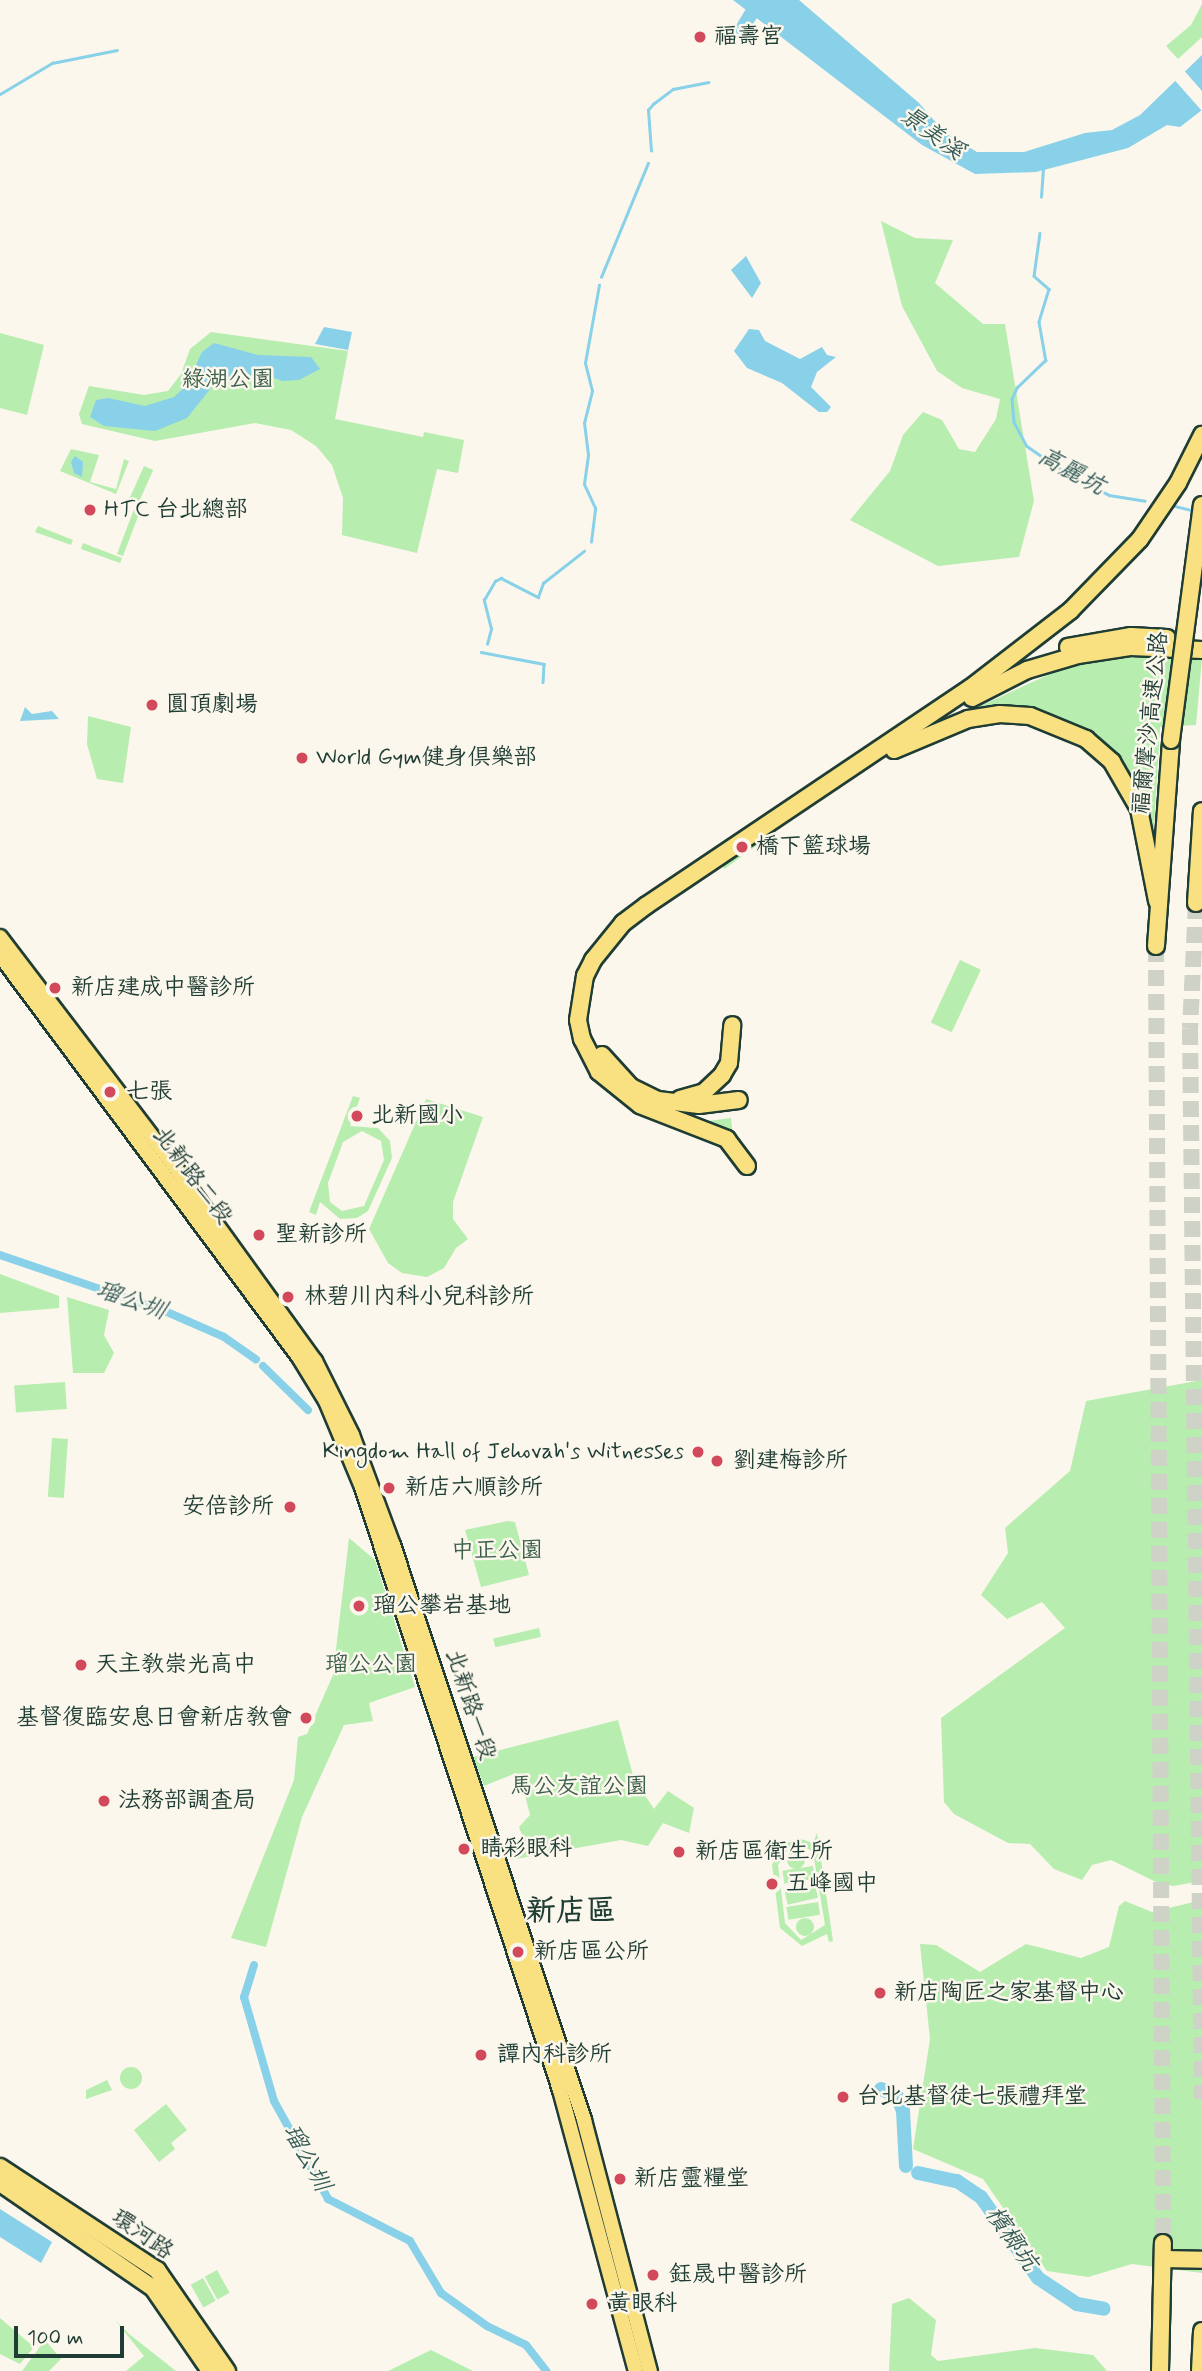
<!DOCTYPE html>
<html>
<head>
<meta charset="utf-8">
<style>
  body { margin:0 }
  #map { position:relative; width:1202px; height:2371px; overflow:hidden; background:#fbf7ec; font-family:Mynerve,"LXGW WenKai TC",sans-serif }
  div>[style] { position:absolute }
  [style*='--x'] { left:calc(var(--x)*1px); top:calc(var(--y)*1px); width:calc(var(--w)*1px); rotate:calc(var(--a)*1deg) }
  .green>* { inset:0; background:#b7edaf; transform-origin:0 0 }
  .round { border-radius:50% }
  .water>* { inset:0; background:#88d1e9 }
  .pier>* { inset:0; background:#fbf7ec }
  .stream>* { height:2.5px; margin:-1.25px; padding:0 1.25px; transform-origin:1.25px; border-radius:1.25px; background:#88d1e9 }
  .canal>* { height:8px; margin:-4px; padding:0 4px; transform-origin:4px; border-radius:4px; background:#88d1e9 }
  .river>* { height:14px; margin:-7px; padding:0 7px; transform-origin:7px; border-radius:7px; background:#88d1e9 }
  .highway-tunnel>* { height:16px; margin-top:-8px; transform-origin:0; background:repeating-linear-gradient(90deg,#cfd2c7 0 16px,transparent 0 24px) }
  .roads { filter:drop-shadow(2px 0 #1f3d34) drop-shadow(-2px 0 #1f3d34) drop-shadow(0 2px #1f3d34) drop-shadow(0 -2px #1f3d34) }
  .major>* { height:14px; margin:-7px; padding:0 7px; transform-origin:7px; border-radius:7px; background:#f9e181 }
  .highway>* { height:16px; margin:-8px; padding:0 8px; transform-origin:8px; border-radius:8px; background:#f9e181 }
  .bridges { filter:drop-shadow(2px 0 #1f3d34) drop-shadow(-2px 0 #1f3d34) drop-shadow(0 2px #1f3d34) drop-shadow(0 -2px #1f3d34) }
  .highway-bridge>* { height:16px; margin:-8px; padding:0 8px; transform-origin:8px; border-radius:8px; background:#f9e181 }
  .dots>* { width:19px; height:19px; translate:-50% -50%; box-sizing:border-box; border:4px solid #fbf7ec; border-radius:50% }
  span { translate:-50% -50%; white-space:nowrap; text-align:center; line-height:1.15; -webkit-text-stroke:5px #fbf7ec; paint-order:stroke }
  .poi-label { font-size:23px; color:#1f3d34 }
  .left { translate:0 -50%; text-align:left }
  .right { translate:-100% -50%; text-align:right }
  .park-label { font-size:23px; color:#3d604d }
  .street-label { font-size:23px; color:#1f3d34 }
  .water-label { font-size:24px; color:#345b58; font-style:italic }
  .district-label { font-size:30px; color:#1f3d34; font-weight:700 }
  .scale { position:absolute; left:14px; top:2326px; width:110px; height:32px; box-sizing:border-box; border:4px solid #1f3d34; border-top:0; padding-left:9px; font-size:21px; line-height:24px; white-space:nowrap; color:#1f3d34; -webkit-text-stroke:5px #fbf7ec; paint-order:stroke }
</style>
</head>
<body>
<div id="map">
  <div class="green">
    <i style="clip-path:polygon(1202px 4px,1202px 37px,1178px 59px,1166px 46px,1191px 25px)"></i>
    <i style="clip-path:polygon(881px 221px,915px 238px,953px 240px,935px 283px,983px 324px,1005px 324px,1034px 501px,1019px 557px,938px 566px,850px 520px,890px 471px,903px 435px,923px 412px,942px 420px,959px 449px,975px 452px,996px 419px,1000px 399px,962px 388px,937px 371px,902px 306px)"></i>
    <i style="clip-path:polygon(211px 332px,348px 351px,335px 419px,423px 437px,424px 432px,464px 440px,458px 473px,437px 469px,417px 553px,342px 535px,343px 498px,332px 465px,316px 446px,291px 430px,255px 423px,155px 441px,82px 424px,79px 414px,89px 386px,144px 395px,168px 391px,181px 374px,190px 349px)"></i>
    <i style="clip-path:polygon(0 333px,44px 345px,27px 415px,0 408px)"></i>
    <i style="clip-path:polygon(71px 449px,99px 455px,90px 482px,116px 489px,124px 459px,129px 461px,116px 494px,60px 471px)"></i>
    <i style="left:144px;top:466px;width:10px;height:36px;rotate:24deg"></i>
    <i style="clip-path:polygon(136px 504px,139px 514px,123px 556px,117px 554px)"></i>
    <i style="clip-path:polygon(38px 526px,73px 540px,71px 545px,35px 532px)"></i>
    <i style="clip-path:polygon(83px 543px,122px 558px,120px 563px,81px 549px)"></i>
    <i style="clip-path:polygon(1145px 654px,1202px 658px,1196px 725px,1160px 727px,1153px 844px,1136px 787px,1089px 733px,1054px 716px,1019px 710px,963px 714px,1063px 668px)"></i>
    <i style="clip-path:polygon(88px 716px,131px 727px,123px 783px,97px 779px,87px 744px)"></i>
    <i style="left:768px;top:820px;width:14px;height:64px;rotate:54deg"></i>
    <i style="left:960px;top:960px;width:23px;height:69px;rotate:25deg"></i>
    <i style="clip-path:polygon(evenodd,353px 1096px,360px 1098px,350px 1126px,378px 1128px,390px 1141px,392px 1158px,368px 1211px,357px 1218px,340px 1219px,320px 1202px,316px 1215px,309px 1212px,353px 1096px,362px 1131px,381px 1141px,384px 1160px,364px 1206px,342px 1211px,330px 1202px,328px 1183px,343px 1142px,362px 1131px)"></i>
    <i style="clip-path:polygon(426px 1099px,483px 1117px,453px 1202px,453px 1219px,468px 1239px,456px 1248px,444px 1268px,427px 1277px,402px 1273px,388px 1263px,369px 1229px)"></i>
    <i style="clip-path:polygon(731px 1118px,733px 1138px,700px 1122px)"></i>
    <i style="clip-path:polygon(0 1274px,59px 1296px,59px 1308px,0 1313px)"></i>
    <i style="clip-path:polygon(67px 1297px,109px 1310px,104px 1335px,114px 1353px,104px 1373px,73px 1373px)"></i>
    <i style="clip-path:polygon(1202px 1380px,1202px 1881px,1173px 1886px,1158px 1883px,1111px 1860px,1092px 1865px,1082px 1880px,1054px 1869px,1030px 1844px,1008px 1843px,954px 1814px,944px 1802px,941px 1718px,1065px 1628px,1042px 1602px,1007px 1619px,981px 1595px,1008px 1553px,1005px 1528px,1070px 1471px,1086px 1401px)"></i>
    <i style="left:65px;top:1382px;width:27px;height:51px;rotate:86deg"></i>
    <i style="left:52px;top:1438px;width:16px;height:59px;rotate:4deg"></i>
    <i style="clip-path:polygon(508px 1521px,515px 1522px,529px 1575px,481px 1587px,465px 1530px)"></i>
    <i style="clip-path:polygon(349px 1538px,375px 1560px,415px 1687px,369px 1703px,373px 1721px,344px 1725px,302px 1817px,266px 1947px,231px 1938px,294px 1780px,298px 1737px,307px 1734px,333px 1675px)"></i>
    <i style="left:539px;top:1628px;width:9px;height:47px;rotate:77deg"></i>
    <i style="clip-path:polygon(618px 1720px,634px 1779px,654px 1809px,668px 1791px,694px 1808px,689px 1833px,663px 1823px,648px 1846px,621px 1840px,510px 1860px,521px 1855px,519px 1847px,525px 1843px,519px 1827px,530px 1815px,525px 1795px,516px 1773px,484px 1786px,473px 1757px)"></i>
    <i style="clip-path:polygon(evenodd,817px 1833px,833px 1941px,829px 1942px,827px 1934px,802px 1946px,780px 1928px,772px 1865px,783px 1845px,798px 1838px,813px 1843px,817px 1833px,800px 1844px,813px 1852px,825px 1925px,801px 1940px,785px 1923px,778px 1865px,788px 1849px,800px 1844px)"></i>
    <i class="round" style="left:787px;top:1851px;width:18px;height:18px"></i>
    <i style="left:813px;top:1866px;width:13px;height:31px;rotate:81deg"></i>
    <i style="left:815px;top:1885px;width:13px;height:31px;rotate:77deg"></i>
    <i style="clip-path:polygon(1202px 1900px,1202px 2273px,1132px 2264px,1088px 2277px,1047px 2271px,983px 2179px,913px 2149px,930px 2039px,920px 1944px,936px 1945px,980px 1972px,1026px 1944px,1081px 1958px,1109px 1947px,1119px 1906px,1125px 1901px,1152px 1912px)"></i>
    <i style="left:818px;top:1902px;width:13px;height:32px;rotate:81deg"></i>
    <i class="round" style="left:796px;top:1918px;width:18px;height:18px"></i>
    <i class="round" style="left:120px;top:2067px;width:22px;height:22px"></i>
    <i style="clip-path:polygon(107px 2080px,112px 2090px,86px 2099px,86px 2090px)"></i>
    <i style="clip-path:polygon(166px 2104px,187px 2130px,171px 2143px,175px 2149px,159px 2162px,134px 2130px)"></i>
    <i style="left:217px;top:2270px;width:26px;height:14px;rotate:61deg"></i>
    <i style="left:203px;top:2278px;width:26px;height:14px;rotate:61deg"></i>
    <i style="clip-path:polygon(909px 2298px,936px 2320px,931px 2355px,938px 2361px,1035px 2348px,1093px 2355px,1107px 2371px,889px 2371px,892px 2304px)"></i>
    <i style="clip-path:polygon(0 2318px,34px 2347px,20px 2364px,0 2354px)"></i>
    <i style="clip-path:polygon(115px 2320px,129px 2334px,176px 2371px,126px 2371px,144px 2356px)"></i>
    <i style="clip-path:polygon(45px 2340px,61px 2359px,49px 2371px,22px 2371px)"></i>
    <i style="clip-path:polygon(431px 2350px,473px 2371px,388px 2371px)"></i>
  </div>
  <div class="water">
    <i style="clip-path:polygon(733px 0,799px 0,919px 103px,945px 133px,977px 152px,1024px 152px,1085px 133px,1112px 130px,1140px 115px,1202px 55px,1202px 110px,1180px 127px,1167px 125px,1128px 148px,1036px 172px,975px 174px,922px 145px)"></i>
    <i style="clip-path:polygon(746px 256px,761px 283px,752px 298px,731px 270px)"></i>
    <i style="clip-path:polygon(324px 327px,352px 332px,348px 350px,315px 344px)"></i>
    <i style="clip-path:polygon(749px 329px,759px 330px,765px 341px,800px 359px,822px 347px,827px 355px,836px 357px,817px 372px,811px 387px,831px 407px,827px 412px,819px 412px,782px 383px,747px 368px,734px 351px)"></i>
    <i style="clip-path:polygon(214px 343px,258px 355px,311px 357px,320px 369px,299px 380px,282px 381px,264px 374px,232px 377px,211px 388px,187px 418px,155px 431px,104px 426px,90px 417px,96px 400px,108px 398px,145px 406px,174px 397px,186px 386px,202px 352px)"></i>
    <i style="clip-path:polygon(75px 456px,83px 462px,82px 477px,74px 473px,71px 462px)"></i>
    <i style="clip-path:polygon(25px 707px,32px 714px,52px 711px,59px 719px,20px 721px)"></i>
    <i style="clip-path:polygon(0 2209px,52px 2242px,41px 2263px,0 2237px)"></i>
  </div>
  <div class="pier">
    <i style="clip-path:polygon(1181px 67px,1202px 91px,1202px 111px,1171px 76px)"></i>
  </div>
  <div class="stream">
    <i style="--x:0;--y:94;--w:61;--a:-30.8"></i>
    <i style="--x:52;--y:63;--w:66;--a:-11.3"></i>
    <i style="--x:651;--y:151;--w:41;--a:-94.2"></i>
    <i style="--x:648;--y:110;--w:8;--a:-50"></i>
    <i style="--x:653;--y:104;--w:25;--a:-37"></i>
    <i style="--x:673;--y:89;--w:36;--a:-11"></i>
    <i style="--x:1041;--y:197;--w:28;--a:-86"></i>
    <i style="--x:1040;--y:233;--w:43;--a:97.9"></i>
    <i style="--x:1034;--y:276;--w:20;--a:41"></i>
    <i style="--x:1049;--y:289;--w:34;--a:107"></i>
    <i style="--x:1039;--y:322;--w:39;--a:80"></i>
    <i style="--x:1046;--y:360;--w:40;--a:136"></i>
    <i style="--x:1017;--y:388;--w:12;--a:114"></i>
    <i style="--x:1012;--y:399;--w:23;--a:85"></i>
    <i style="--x:1014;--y:422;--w:27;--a:62"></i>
    <i style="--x:1027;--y:446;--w:37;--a:35"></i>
    <i style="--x:1057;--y:467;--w:59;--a:28.3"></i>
    <i style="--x:1109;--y:495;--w:36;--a:9"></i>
    <i style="--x:601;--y:277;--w:123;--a:-67.6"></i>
    <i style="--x:1171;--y:505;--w:25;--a:14"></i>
    <i style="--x:591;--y:542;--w:34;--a:-83"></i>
    <i style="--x:595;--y:508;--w:26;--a:-115"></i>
    <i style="--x:584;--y:484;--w:29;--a:-82"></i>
    <i style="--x:588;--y:455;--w:32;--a:-97"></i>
    <i style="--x:584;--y:423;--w:33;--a:-76"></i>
    <i style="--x:592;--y:391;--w:29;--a:-104"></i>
    <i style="--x:585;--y:363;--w:79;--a:-79.8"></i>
    <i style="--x:487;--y:644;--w:16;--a:-75"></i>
    <i style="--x:491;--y:629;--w:30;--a:-104"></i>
    <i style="--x:484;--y:600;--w:22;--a:-60"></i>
    <i style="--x:495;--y:581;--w:7;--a:-27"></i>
    <i style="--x:501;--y:578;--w:42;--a:27.2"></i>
    <i style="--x:538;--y:597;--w:15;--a:-70"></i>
    <i style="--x:543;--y:583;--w:52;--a:-38"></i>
    <i style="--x:481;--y:652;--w:64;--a:10.8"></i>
    <i style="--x:544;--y:664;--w:18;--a:93"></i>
  </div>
  <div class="canal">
    <i style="--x:0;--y:1255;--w:176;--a:18.8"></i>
    <i style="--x:167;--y:1312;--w:62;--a:23.7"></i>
    <i style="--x:224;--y:1337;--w:39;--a:35"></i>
    <i style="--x:263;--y:1366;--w:63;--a:44.4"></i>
    <i style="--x:254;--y:1965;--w:34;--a:107"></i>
    <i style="--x:244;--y:1997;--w:108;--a:73.9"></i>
    <i style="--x:274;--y:2101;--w:112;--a:61.1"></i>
    <i style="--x:328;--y:2199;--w:92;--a:27.1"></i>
    <i style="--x:410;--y:2241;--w:61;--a:59.2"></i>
    <i style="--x:441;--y:2293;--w:57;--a:35.7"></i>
    <i style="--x:487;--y:2326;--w:43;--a:26"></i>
    <i style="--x:526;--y:2345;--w:33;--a:52"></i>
  </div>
  <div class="river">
    <i style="--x:742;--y:29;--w:33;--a:-59"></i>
    <i style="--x:881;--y:2089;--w:17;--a:24"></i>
    <i style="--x:897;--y:2096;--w:16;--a:68"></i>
    <i style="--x:903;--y:2111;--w:55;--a:86.9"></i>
    <i style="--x:918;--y:2173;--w:40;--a:12"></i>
    <i style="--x:957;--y:2181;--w:29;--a:34"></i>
    <i style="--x:981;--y:2197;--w:99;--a:54.9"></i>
    <i style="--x:1038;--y:2278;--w:47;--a:33.7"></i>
    <i style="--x:1077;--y:2304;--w:27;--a:10"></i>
  </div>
  <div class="highway-tunnel">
    <i style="--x:1196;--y:903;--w:126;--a:92.7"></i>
    <i style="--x:1190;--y:1029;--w:1070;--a:89.36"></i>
    <i style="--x:1156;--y:946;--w:1297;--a:89.69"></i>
  </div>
  <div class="roads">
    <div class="major">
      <i style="--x:0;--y:937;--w:275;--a:52.7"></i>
      <i style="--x:167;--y:1156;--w:253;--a:54.2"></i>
      <i style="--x:315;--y:1361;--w:83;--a:63.4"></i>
      <i style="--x:352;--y:1435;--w:117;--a:69.6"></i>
      <i style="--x:393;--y:1545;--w:606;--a:71.62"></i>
      <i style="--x:584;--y:2120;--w:260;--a:75.3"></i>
      <i style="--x:0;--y:955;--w:501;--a:53.36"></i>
      <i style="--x:299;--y:1357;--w:52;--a:58.5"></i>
      <i style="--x:326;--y:1401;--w:93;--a:67.3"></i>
      <i style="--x:362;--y:1487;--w:635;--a:71.82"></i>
      <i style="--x:560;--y:2090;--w:291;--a:74.9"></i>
    </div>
    <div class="highway">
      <i style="--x:1068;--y:647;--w:64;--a:-9.9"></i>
      <i style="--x:1131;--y:636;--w:36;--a:3"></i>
      <i style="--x:972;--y:698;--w:62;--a:-27"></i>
      <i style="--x:1027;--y:670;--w:53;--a:-16.4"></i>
      <i style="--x:1078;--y:655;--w:54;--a:-8.6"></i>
      <i style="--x:1131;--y:647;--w:71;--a:2.4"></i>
      <i style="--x:894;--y:750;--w:80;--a:-22.7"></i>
      <i style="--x:968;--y:719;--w:32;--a:-9"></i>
      <i style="--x:1000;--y:714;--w:30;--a:4"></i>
      <i style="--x:1030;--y:716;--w:61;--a:22.3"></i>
      <i style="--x:1086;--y:739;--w:35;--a:41"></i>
      <i style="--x:1112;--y:762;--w:54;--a:60.1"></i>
      <i style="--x:1139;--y:809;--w:94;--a:78.9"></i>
      <i style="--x:1196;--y:903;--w:92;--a:-86.3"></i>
      <i style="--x:1156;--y:946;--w:207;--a:-85.8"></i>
      <i style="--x:602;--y:1055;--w:43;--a:47.8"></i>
      <i style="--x:631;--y:1087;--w:30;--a:26"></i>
      <i style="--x:658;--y:1100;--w:41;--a:7"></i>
      <i style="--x:699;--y:1105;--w:40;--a:-7.1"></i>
      <i style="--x:680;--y:1099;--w:25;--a:-16"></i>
      <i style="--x:704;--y:1092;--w:25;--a:-43"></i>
      <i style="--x:722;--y:1075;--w:14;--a:-60"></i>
      <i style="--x:729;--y:1063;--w:38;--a:-85"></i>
      <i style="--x:747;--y:1166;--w:34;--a:-127"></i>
      <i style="--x:727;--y:1139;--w:93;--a:-158.7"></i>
      <i style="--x:640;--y:1105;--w:53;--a:-141.2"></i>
      <i style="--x:599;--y:1072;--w:37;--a:-117"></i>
      <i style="--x:582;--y:1039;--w:19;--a:-102"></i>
      <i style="--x:578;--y:1020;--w:45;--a:-81"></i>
      <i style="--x:585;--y:976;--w:18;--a:-63"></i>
      <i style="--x:593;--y:960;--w:48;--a:-51"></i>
      <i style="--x:623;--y:923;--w:30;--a:-37"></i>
      <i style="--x:647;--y:905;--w:388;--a:-33.9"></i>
      <i style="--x:969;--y:689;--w:128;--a:-37.7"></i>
      <i style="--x:1070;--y:611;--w:100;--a:-45.8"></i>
      <i style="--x:1140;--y:539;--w:68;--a:-55.8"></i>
      <i style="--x:1178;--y:483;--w:54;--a:-63.4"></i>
      <i style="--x:0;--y:2167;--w:188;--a:33.3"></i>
      <i style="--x:157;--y:2270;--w:123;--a:55.3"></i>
      <i style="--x:0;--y:2183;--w:186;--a:34.5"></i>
      <i style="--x:153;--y:2288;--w:101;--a:55.5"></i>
      <i style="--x:1163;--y:2259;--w:39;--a:1"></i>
      <i style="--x:1160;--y:2371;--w:128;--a:-88.7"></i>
      <i style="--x:1200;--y:2371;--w:40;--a:-87.1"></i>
    </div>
  </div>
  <div class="bridges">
    <div class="highway-bridge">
      <i style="--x:1171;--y:740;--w:237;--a:-82.5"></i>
    </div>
  </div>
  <div class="dots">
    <i style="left:700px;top:37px;background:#d1495b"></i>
    <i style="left:90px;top:510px;background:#d1495b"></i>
    <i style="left:152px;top:705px;background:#d1495b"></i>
    <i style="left:302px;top:758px;background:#d1495b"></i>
    <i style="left:742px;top:847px;background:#d1495b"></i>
    <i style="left:55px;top:988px;background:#d1495b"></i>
    <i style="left:110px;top:1092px;background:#d1495b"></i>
    <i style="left:357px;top:1116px;background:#d1495b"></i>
    <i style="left:259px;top:1235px;background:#d1495b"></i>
    <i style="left:288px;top:1297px;background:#d1495b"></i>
    <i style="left:698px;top:1452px;background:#d1495b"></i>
    <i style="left:717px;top:1461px;background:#d1495b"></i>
    <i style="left:389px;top:1488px;background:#d1495b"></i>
    <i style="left:290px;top:1507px;background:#d1495b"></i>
    <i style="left:359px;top:1606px;background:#d1495b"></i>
    <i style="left:81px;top:1665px;background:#d1495b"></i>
    <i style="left:306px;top:1718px;background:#d1495b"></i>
    <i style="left:104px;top:1801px;background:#d1495b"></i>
    <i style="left:464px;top:1849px;background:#d1495b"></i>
    <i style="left:679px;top:1852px;background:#d1495b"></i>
    <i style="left:772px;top:1884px;background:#d1495b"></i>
    <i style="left:518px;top:1952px;background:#d1495b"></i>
    <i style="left:880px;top:1993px;background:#d1495b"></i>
    <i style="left:481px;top:2055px;background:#d1495b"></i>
    <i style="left:843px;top:2097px;background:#d1495b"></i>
    <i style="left:620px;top:2179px;background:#d1495b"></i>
    <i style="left:653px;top:2275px;background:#d1495b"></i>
    <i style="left:592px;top:2304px;background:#d1495b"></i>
  </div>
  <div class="poi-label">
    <span class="left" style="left:714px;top:37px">福壽宮</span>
    <span class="left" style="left:104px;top:510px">HTC 台北總部</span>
    <span class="left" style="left:166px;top:705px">圓頂劇場</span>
    <span class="left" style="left:316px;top:758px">World Gym健身俱樂部</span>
    <span class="left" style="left:756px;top:847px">橋下籃球場</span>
    <span class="left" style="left:71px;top:988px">新店建成中醫診所</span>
    <span class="left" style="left:126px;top:1092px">七張</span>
    <span class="left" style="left:371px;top:1116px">北新國小</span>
    <span class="left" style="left:275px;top:1235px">聖新診所</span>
    <span class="left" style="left:304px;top:1297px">林碧川內科小兒科診所</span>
    <span class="right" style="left:684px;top:1452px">Kingdom Hall of Jehovah's Witnesses</span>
    <span class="left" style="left:733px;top:1461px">劉建梅診所</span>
    <span class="left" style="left:405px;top:1488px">新店六順診所</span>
    <span class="right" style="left:274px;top:1507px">安倍診所</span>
    <span class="left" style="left:373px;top:1606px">瑠公攀岩基地</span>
    <span class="left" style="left:95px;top:1665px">天主教崇光高中</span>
    <span class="right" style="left:292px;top:1718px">基督復臨安息日會新店教會</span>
    <span class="left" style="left:118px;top:1801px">法務部調查局</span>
    <span class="left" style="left:480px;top:1849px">睛彩眼科</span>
    <span class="left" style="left:695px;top:1852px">新店區衛生所</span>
    <span class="left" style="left:786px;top:1884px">五峰國中</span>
    <span class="left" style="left:534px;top:1952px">新店區公所</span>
    <span class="left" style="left:894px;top:1993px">新店陶匠之家基督中心</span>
    <span class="left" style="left:497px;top:2055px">譚內科診所</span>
    <span class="left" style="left:857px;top:2097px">台北基督徒七張禮拜堂</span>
    <span class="left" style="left:634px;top:2179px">新店靈糧堂</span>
    <span class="left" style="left:669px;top:2275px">鈺晟中醫診所</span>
    <span class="left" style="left:608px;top:2304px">黃眼科</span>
  </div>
  <div class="park-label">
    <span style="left:228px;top:380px">綠湖公園</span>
    <span style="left:497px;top:1551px">中正公園</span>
    <span style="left:371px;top:1665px">瑠公公園</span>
    <span style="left:579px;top:1787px">馬公友誼公園</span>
  </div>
  <div class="street-label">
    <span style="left:1151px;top:723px;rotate:-84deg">福爾摩沙高速公路</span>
    <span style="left:192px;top:1176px;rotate:53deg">北新路二段</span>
    <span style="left:470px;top:1705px;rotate:72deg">北新路一段</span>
    <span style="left:142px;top:2235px;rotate:35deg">環河路</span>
  </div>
  <div class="water-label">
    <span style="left:932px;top:134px;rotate:36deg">景美溪</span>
    <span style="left:1071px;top:472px;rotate:29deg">高麗坑</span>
    <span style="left:131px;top:1301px;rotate:19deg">瑠公圳</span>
    <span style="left:306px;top:2158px;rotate:61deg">瑠公圳</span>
    <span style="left:1011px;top:2239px;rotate:55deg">檳榔坑</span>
  </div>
  <div class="district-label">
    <span style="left:571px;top:1912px">新店區</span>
  </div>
  <div class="scale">100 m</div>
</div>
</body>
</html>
